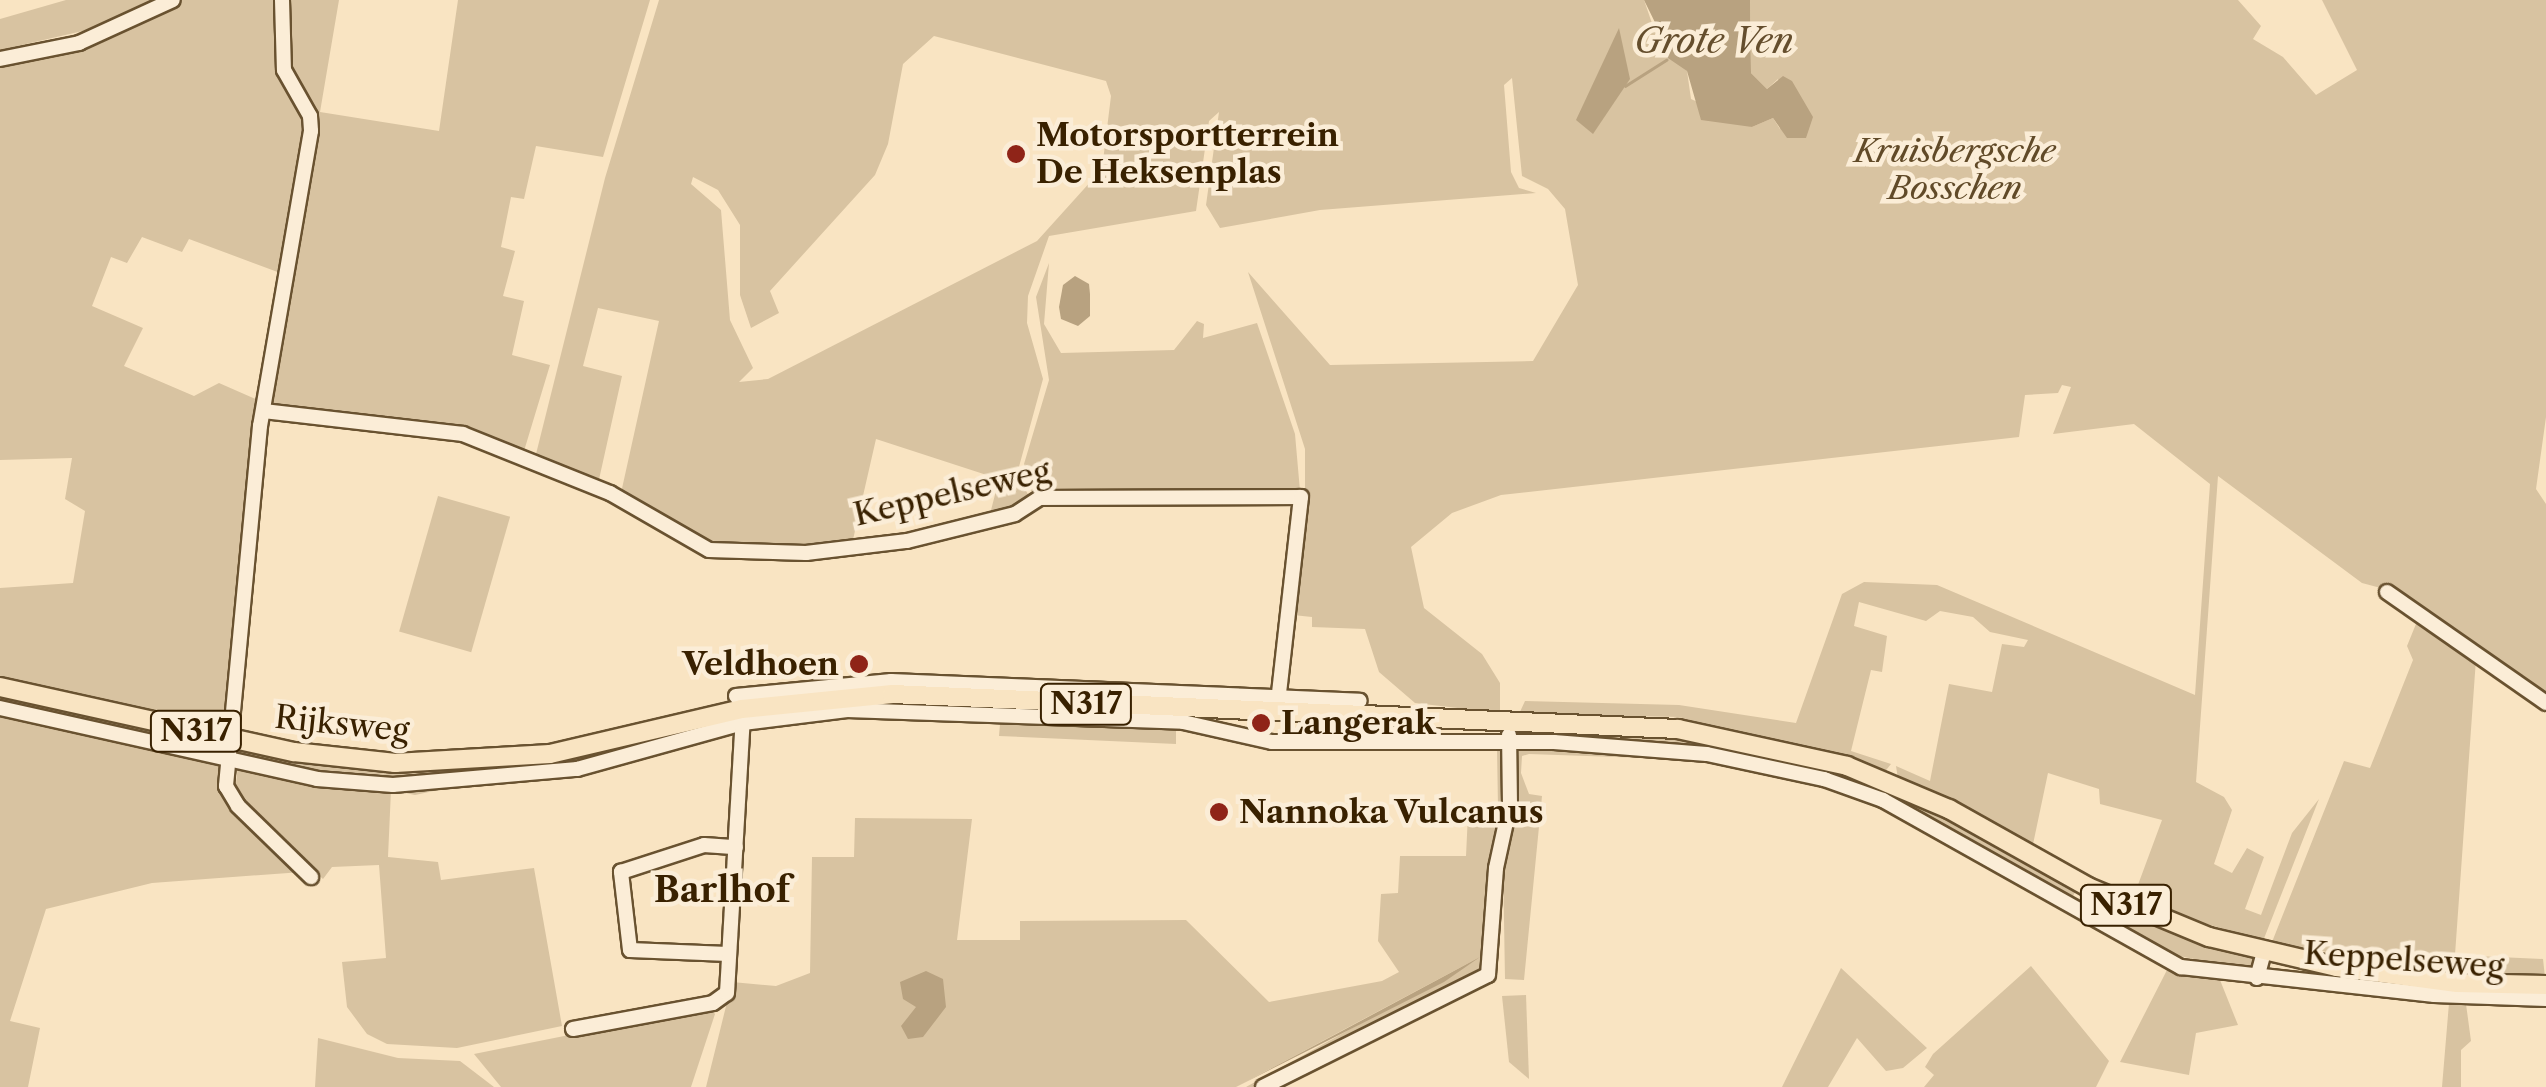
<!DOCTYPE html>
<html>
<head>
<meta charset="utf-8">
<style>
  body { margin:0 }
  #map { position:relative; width:2546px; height:1087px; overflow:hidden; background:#f9e4c2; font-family:"Libre Caslon Text",serif }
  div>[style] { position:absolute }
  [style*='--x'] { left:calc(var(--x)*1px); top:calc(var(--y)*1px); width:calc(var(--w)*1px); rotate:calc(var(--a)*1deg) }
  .green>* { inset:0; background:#d8c3a1; transform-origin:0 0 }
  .water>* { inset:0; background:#b8a280 }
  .stream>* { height:2.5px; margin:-1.25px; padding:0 1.25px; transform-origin:1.25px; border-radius:1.25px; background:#b8a280 }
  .roads { filter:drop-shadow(2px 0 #695230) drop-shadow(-2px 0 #695230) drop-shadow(0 2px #695230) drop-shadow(0 -2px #695230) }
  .minor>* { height:14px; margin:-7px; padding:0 7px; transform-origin:7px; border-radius:7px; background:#fbedd7 }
  .major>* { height:18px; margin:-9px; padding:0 9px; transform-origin:9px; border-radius:9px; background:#f9e4c2 }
  .dots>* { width:28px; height:28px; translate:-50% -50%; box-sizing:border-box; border:5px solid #fbedd7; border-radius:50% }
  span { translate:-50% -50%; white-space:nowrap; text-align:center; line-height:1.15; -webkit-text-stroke:9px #fbedd7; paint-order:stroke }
  .shield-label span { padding:2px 8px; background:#fbedd7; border:2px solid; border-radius:8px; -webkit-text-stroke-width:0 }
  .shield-label { font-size:30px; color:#392100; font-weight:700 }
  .poi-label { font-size:32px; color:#392100; font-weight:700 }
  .left { translate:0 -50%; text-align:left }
  .right { translate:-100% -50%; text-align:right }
  .park-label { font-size:32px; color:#614a28; font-style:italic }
  .street-label { font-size:32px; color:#392100 }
  .water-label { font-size:35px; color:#654e2d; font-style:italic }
  .neighbourhood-label { font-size:35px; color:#392100; font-weight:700 }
</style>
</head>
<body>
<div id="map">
  <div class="green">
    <i style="clip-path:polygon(66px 0,155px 0,87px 30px,0 50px,0 19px)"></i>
    <i style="clip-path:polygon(174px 0,278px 0,280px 76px,308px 118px,283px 274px,189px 239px,182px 252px,142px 237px,127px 263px,111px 257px,92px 306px,143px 328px,124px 366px,194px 396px,219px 383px,260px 401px,224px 729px,0 680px,0 588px,73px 583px,85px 511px,65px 499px,72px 458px,0 460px,0 57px,75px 41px)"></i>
    <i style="clip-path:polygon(287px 0,339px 0,320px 112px,439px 131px,458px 0,650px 0,603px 157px,536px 146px,524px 199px,511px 197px,501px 247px,515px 251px,503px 296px,524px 301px,512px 355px,550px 365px,524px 451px,423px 421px,268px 403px,315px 131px,289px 65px)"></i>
    <i style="clip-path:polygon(evenodd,659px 0,1644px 0,1655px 32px,1687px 71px,1691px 99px,1752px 127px,1773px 118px,1780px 129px,1778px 79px,1767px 89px,1751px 73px,1750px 0,2238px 0,2261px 26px,2253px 39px,2283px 57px,2316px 95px,2357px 70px,2322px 0,2546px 0,2546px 417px,2536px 489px,2546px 504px,2546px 699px,2392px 591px,2362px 583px,2218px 476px,2196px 782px,2224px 797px,2232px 810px,2214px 864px,2232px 873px,2247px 848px,2264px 857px,2245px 909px,2261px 915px,2292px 833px,2319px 799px,2263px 941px,2132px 901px,2162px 820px,2100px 804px,2099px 789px,2048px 773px,2032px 849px,1898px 779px,1896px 766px,1930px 781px,1949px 684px,1992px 692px,2002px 644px,2024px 647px,2028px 640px,1990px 632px,1973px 617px,1940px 611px,1926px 621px,1859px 602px,1854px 626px,1887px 636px,1882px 672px,1871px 670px,1851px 751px,1891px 764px,1883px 774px,1679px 717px,1519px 714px,1525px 701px,1679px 705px,1796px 723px,1842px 594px,1864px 582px,1937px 585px,2195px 695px,2210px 484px,2134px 424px,2053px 434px,2071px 387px,2062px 385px,2058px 393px,2025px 395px,2019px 437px,1501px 495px,1452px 513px,1411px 547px,1424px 608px,1482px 654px,1500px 683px,1500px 713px,1415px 703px,1379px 672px,1365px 629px,1312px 627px,1312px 617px,1293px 615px,1305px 516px,1305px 449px,1248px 272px,1330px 365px,1533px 361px,1578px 285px,1565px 209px,1548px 189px,1522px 176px,1512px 78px,1504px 85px,1511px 172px,1519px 188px,1536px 193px,1320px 210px,1220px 228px,1206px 205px,1219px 112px,1209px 121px,1196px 211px,1049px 236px,1028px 296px,1027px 323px,1043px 379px,1017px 474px,1031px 500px,989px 518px,999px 479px,876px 439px,852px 544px,781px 552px,700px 542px,621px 493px,659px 321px,598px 308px,583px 366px,622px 376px,598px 484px,536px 454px,605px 178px,659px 0,934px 36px,1106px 81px,1111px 96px,1102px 169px,1037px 241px,768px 379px,739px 382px,753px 368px,730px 320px,721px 210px,691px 184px,693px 177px,718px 190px,740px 225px,740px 295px,751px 328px,779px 313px,770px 291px,875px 175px,888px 144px,903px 64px,934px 36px)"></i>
    <i style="clip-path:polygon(1049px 263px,1044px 324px,1061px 353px,1174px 350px,1197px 321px,1204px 324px,1203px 338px,1257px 323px,1295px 434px,1300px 491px,1031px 491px,1024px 464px,1049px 380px,1036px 297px)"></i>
    <i style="left:438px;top:496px;width:75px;height:141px;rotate:16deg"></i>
    <i style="clip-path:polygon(2418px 619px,2476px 659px,2455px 955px,2543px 959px,2545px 977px,2420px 969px,2272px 942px,2344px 761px,2370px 768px,2413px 660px,2407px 646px)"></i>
    <i style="clip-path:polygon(0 694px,227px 742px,228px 757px,0 707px)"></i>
    <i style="clip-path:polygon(0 714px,224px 763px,221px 777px,302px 872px,152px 883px,46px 909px,10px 1021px,40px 1028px,28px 1087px,0 1087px)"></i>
    <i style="clip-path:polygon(1000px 724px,1176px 730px,1176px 744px,999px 736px)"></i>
    <i style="clip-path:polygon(1526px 730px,1712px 740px,1824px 765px,1883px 787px,1878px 792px,1727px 751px,1517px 736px)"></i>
    <i style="clip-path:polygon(1524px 746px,1681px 754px,1786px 773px,1876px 802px,2071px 908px,2067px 913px,1890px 813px,1806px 781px,1703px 760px,1529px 754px,1522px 756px,1521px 773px,1529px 794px,1542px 796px,1524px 980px,1505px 979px,1503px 861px,1516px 751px)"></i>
    <i style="clip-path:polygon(1502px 747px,1508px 789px,1486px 895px,1482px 971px,1254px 1087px,1246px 1087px,1480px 957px,1236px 1087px,706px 1087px,732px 982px,776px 986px,810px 973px,812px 857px,854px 857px,855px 818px,972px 819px,957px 940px,1020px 940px,1020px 921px,1186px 920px,1269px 1002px,1382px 981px,1399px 972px,1378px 941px,1381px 894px,1398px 893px,1400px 856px,1466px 856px,1468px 814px,1498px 808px,1497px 748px,1450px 748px)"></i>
    <i style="clip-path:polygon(248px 749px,440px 775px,602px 751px,603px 759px,396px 781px,303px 773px,236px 755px)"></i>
    <i style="clip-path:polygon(238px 765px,452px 787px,415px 795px,391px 790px,388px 857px,438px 862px,441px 880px,534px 868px,562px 1026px,457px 1048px,387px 1044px,367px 1034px,347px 1007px,342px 962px,386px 958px,379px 865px,332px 867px,323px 879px,243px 808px,235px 793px)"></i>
    <i style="left:1891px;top:789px;width:211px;height:11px;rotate:28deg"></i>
    <i style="clip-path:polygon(2091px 894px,2146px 924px,2252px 956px,2252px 971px,2165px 953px,2088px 908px)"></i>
    <i style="clip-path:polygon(2031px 966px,2109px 1061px,2096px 1087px,1924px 1087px,1934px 1075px,1925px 1067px,1933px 1054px)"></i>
    <i style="clip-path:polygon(1841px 968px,1927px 1048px,1903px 1068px,1886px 1071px,1857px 1038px,1828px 1087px,1782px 1087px)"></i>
    <i style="clip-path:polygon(2167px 970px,2220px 980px,2238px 1025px,2196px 1033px,2189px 1075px,2120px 1062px)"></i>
    <i style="clip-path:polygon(1526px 995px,1529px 1079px,1509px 1062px,1502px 996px)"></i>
    <i style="clip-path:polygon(2449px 1003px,2466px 1004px,2471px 1041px,2461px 1050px,2461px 1087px,2442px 1087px)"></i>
    <i style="clip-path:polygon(709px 1007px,715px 1014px,691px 1087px,501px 1087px,474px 1054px)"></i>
    <i style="clip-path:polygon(318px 1038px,398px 1058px,460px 1061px,494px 1087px,315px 1087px)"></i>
  </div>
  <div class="water">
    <i style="clip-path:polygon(1644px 0,1750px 0,1751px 73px,1767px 89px,1783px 76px,1792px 81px,1813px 117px,1806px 138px,1787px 138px,1773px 118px,1752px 127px,1701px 120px,1687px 71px,1662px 54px,1667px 47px)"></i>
    <i style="clip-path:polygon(1619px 28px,1630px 79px,1593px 134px,1576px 120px)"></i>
    <i style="clip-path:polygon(1075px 276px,1089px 284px,1090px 294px,1090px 316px,1078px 326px,1061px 319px,1059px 307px,1063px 285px)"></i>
    <i style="clip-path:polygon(1480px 957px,1444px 982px,1236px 1087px,1340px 1032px)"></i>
    <i style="clip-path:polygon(926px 971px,943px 979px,946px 1007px,923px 1037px,908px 1039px,901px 1026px,916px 1007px,903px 999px,900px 982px)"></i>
  </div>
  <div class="stream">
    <i style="--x:1625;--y:86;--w:49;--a:-32.4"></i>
  </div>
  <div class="roads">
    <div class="minor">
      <i style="--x:282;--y:0;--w:70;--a:88.4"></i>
      <i style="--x:284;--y:70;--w:53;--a:60.5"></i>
      <i style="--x:310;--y:116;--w:15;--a:86"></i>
      <i style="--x:311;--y:131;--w:299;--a:99.8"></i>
      <i style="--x:260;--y:426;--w:362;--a:95.4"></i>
      <i style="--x:226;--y:786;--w:23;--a:59"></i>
      <i style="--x:238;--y:806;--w:102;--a:44.2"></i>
      <i style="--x:0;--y:59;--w:81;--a:-11.4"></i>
      <i style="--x:79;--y:43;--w:103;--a:-24.6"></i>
      <i style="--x:264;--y:411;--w:200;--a:6.6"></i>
      <i style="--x:463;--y:434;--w:158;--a:21.9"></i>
      <i style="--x:610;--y:493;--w:114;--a:29.9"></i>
      <i style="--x:709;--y:550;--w:97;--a:1.8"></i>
      <i style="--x:806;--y:553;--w:102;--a:-6.8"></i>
      <i style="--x:907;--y:541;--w:111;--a:-14"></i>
      <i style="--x:1015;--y:514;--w:30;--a:-33"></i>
      <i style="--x:1040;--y:498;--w:261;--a:-0.2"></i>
      <i style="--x:1301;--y:497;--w:215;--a:96.4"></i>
      <i style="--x:2387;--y:592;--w:194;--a:34.9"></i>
      <i style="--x:736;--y:696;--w:156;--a:-5.5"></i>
      <i style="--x:891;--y:681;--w:469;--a:2.4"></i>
      <i style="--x:0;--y:708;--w:325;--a:12.6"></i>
      <i style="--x:317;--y:779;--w:76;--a:4.5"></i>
      <i style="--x:393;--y:785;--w:185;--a:-5"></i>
      <i style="--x:577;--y:769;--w:172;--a:-15.5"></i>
      <i style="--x:743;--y:723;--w:105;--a:-7.1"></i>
      <i style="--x:847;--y:710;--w:336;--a:2"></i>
      <i style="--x:1183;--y:722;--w:91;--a:12.7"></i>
      <i style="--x:1272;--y:742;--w:282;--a:0"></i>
      <i style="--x:1554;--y:742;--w:153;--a:4.5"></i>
      <i style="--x:1707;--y:754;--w:120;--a:12.1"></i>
      <i style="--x:1824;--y:779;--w:63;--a:19.6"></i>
      <i style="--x:1883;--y:800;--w:342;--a:29.3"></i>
      <i style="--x:2181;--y:967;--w:255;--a:6.3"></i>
      <i style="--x:2434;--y:995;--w:112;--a:2"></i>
      <i style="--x:728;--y:954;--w:98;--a:-177.7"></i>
      <i style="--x:630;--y:950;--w:79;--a:-96.6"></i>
      <i style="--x:621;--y:872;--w:87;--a:-18"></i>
      <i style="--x:704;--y:845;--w:32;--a:4"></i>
      <i style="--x:2257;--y:978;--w:27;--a:-75"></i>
      <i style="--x:573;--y:1029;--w:142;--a:-10.5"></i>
      <i style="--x:713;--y:1003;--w:17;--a:-36"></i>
      <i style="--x:727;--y:993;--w:277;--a:-86.7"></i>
      <i style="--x:1263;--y:1087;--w:251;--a:-26.5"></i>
      <i style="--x:1488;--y:975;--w:107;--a:-85.7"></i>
      <i style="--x:1496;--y:868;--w:66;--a:-77.7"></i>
      <i style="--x:1510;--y:804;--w:69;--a:-90.8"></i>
    </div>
    <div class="major">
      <i style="--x:0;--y:687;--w:301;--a:12.5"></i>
      <i style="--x:294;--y:752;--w:102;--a:6.2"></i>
      <i style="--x:395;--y:763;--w:155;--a:-3.3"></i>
      <i style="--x:550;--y:754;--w:197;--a:-13.2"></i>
      <i style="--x:742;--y:709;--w:151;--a:-5.7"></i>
      <i style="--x:892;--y:694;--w:787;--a:2.55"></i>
      <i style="--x:1678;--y:729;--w:173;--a:12.3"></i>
      <i style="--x:1847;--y:766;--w:111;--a:22.9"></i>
      <i style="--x:1949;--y:809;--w:159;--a:29.3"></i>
      <i style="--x:2088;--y:887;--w:131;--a:22.5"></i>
      <i style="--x:2209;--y:937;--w:131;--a:13.2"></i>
      <i style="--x:2337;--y:967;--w:121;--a:7.6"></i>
      <i style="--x:2457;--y:983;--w:89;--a:1.3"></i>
    </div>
  </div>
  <div class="dots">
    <i style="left:1016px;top:154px;background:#8f2418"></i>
    <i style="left:859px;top:664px;background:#8f2418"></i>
    <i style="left:1261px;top:723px;background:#8f2418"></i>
    <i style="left:1219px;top:812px;background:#8f2418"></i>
  </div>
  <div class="shield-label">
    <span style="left:1086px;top:704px">N317</span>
    <span style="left:196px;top:731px">N317</span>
    <span style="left:2126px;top:905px">N317</span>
  </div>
  <div class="poi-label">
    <span class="left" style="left:1036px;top:154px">Motorsportterrein<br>De Heksenplas</span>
    <span class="right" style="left:839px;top:664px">Veldhoen</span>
    <span class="left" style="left:1281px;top:723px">Langerak</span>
    <span class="left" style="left:1239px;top:812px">Nannoka Vulcanus</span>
  </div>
  <div class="park-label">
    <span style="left:1955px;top:170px">Kruisbergsche<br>Bosschen</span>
  </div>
  <div class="street-label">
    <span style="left:952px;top:493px;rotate:-13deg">Keppelseweg</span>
    <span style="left:342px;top:724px;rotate:6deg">Rijksweg</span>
    <span style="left:2404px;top:960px;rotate:4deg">Keppelseweg</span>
  </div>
  <div class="water-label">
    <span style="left:1714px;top:41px">Grote Ven</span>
  </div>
  <div class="neighbourhood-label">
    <span style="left:722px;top:890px">Barlhof</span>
  </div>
</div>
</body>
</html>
